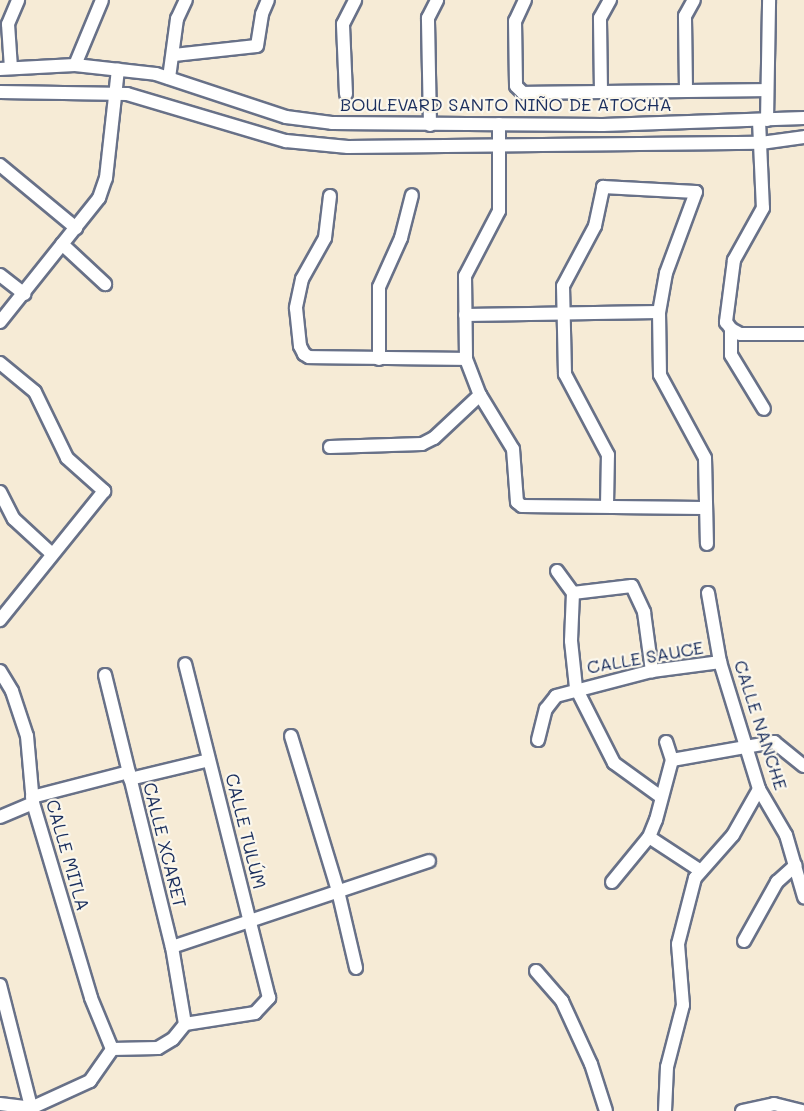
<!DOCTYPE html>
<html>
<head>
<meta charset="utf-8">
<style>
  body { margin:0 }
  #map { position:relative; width:804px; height:1111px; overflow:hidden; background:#f6ebd6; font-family:Mali,sans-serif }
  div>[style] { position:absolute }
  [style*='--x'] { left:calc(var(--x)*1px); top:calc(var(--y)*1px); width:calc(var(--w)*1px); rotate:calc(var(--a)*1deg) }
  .roads { filter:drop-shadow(2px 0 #687188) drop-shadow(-2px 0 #687188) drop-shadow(0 2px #687188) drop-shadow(0 -2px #687188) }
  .minor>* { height:12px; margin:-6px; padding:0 6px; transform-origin:6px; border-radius:6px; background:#fff }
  span { translate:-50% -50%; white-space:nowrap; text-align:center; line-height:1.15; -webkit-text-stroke:4.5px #fbf7ec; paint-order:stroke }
  .street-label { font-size:18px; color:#1b2f5e }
</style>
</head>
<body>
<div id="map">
  <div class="roads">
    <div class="minor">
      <i style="--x:525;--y:0;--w:23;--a:115"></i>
      <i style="--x:515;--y:21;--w:65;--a:89.1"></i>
      <i style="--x:516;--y:86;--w:10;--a:45"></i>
      <i style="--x:523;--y:93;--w:244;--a:-0.7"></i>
      <i style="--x:174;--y:55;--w:83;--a:-6.2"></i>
      <i style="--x:257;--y:46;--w:32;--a:-81"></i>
      <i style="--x:262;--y:14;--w:15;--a:-67"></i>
      <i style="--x:75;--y:65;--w:70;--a:-67.4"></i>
      <i style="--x:11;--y:68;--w:44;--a:-93.9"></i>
      <i style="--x:8;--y:24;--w:26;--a:-67"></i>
      <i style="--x:0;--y:69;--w:75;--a:-3.1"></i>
      <i style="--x:75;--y:65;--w:81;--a:6.3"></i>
      <i style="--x:156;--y:74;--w:137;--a:18.3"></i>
      <i style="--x:286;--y:117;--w:46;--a:7.4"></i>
      <i style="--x:332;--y:123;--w:271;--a:0.4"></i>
      <i style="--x:603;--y:125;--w:201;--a:-2"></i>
      <i style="--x:169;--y:78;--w:60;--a:-82.3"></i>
      <i style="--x:177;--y:19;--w:21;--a:-65"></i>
      <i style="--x:686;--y:90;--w:74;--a:-90.8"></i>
      <i style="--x:685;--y:16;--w:18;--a:-61"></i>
      <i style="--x:0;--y:92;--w:127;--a:0.9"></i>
      <i style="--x:127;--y:94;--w:166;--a:16.5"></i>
      <i style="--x:286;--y:141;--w:62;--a:5.5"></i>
      <i style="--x:348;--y:147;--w:413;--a:-0.6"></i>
      <i style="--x:761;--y:143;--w:43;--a:-7.9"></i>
      <i style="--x:601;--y:92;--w:74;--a:-90.8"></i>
      <i style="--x:600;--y:18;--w:21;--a:-61"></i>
      <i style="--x:346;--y:94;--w:70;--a:-92.5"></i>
      <i style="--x:343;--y:24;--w:27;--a:-63"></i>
      <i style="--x:767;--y:120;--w:120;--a:-89"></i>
      <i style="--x:759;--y:121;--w:87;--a:87.4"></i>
      <i style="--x:763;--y:208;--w:60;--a:119.1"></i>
      <i style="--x:734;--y:260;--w:63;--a:97.4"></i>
      <i style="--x:726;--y:322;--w:9;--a:54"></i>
      <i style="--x:731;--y:329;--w:26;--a:90"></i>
      <i style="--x:731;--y:355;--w:63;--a:58.6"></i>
      <i style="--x:499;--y:124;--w:87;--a:90"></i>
      <i style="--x:499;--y:211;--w:73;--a:117.6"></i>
      <i style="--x:465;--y:276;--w:83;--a:89.3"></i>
      <i style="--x:466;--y:359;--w:39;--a:69"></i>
      <i style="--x:480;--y:395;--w:63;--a:58.6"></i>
      <i style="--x:513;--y:449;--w:53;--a:85.7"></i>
      <i style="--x:517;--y:502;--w:6;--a:39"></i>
      <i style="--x:522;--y:506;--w:181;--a:0.6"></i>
      <i style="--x:430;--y:125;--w:107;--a:-91.1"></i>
      <i style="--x:428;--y:18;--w:20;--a:-63"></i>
      <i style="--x:0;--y:165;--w:99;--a:39.7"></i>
      <i style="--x:330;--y:196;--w:42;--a:96.8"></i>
      <i style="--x:325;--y:238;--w:47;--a:119.3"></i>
      <i style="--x:302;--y:279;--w:30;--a:102"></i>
      <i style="--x:296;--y:308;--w:38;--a:84"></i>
      <i style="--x:300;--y:346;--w:9;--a:63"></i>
      <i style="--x:304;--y:354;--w:6;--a:31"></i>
      <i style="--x:309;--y:357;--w:157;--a:0.7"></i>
      <i style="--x:62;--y:244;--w:59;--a:42.9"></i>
      <i style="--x:0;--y:275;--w:31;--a:38"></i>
      <i style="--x:465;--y:315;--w:194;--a:-0.9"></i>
      <i style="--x:0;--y:322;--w:159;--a:-51.4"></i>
      <i style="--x:99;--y:198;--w:21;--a:-71"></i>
      <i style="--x:106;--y:178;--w:109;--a:-83.7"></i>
      <i style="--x:731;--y:329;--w:10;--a:29"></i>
      <i style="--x:740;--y:334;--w:64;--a:0"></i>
      <i style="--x:379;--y:359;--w:72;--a:-90"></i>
      <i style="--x:379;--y:287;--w:54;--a:-65.8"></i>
      <i style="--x:401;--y:238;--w:44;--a:-75.7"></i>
      <i style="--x:0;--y:363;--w:45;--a:39.6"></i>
      <i style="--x:35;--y:392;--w:73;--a:64.1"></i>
      <i style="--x:67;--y:458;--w:50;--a:41.7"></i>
      <i style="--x:104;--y:491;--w:166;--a:128.9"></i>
      <i style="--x:330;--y:447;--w:92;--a:-1.9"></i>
      <i style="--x:422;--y:444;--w:13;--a:-27"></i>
      <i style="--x:434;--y:438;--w:63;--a:-43.1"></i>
      <i style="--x:0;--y:492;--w:30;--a:63"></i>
      <i style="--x:14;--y:519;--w:50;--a:42.6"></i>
      <i style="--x:607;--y:505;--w:50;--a:-88.9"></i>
      <i style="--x:608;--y:455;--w:92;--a:-118"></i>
      <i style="--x:565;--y:374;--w:88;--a:-91.3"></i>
      <i style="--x:563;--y:286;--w:68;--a:-61.9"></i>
      <i style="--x:595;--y:226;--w:40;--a:-78"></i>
      <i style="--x:603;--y:187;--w:93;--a:3.1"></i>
      <i style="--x:696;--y:192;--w:86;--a:110.3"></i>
      <i style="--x:666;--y:273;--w:40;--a:100"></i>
      <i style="--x:659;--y:312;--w:63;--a:89.1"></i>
      <i style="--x:660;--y:375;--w:94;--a:61.5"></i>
      <i style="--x:705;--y:458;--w:86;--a:88.7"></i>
      <i style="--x:557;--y:571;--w:27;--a:54"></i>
      <i style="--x:573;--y:593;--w:48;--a:92.4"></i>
      <i style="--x:571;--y:641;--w:47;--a:83.9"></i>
      <i style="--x:576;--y:688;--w:84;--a:63.1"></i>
      <i style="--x:614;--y:763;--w:58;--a:35.9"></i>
      <i style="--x:573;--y:593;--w:59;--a:-6.8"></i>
      <i style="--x:632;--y:586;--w:29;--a:65"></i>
      <i style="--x:644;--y:612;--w:60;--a:82.3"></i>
      <i style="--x:708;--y:593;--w:70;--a:80.1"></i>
      <i style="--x:720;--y:662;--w:133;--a:72.9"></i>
      <i style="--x:759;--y:789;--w:53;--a:59.6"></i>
      <i style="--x:786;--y:835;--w:65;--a:73.8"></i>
      <i style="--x:0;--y:671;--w:23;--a:59"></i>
      <i style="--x:12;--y:691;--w:47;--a:71.6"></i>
      <i style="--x:27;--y:736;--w:67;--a:84.9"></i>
      <i style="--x:33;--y:803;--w:203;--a:73.4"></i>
      <i style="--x:91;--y:998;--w:55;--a:67.6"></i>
      <i style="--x:105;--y:675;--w:280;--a:76.2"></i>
      <i style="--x:172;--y:947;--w:78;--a:80.4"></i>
      <i style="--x:291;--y:736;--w:162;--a:73.1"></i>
      <i style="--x:338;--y:891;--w:79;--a:76.8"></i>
      <i style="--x:538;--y:740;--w:32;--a:-76"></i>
      <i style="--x:546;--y:709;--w:16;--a:-52"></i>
      <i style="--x:556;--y:696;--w:99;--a:-14.6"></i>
      <i style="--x:652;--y:671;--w:69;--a:-7.5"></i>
      <i style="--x:672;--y:760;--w:104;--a:-10"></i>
      <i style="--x:774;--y:742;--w:38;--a:39"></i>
      <i style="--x:130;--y:779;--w:81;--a:-13.5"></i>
      <i style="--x:32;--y:797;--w:100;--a:-14.5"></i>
      <i style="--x:0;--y:817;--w:36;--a:-23"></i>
      <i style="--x:649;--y:837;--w:62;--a:33.2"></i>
      <i style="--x:612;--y:882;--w:58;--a:-50.6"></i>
      <i style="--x:649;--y:837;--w:18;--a:-68"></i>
      <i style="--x:656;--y:820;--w:62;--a:-75.1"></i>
      <i style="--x:672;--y:760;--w:19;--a:-108"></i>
      <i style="--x:744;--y:941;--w:68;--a:-60.8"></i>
      <i style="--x:777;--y:882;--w:25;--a:-42"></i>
      <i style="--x:172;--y:947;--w:271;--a:-18.5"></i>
      <i style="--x:536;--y:971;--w:40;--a:49"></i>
      <i style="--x:562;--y:1001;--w:69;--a:65.3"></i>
      <i style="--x:591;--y:1064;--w:49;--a:72.3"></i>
      <i style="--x:0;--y:985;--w:130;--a:75.7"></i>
      <i style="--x:112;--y:1049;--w:46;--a:-1.2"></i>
      <i style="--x:158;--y:1048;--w:17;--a:-31"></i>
      <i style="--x:173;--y:1039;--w:19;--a:-51"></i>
      <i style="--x:185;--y:1024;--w:71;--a:-8.9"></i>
      <i style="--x:255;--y:1013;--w:21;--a:-47"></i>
      <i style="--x:269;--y:998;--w:344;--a:-104.1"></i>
      <i style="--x:0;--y:1104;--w:31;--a:7"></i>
      <i style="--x:31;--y:1108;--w:65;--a:-24.6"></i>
      <i style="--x:90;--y:1081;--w:39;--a:-55"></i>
      <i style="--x:665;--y:1111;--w:44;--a:-87.4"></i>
      <i style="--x:667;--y:1067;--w:64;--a:-75.5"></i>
      <i style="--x:683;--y:1005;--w:61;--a:-94.7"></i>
      <i style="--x:678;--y:944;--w:68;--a:-75.6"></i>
      <i style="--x:695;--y:878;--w:57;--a:-48.5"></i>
      <i style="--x:733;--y:835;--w:53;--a:-60.5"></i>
      <i style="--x:742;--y:1111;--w:33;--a:-12"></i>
      <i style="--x:774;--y:1104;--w:29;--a:14"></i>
    </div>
  </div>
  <div class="street-label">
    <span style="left:506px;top:104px">BOULEVARD SANTO NIÑO DE ATOCHA</span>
    <span style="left:645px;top:657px;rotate:-10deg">CALLE SAUCE</span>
    <span style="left:761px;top:725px;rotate:72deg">CALLE NANCHE</span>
    <span style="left:246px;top:831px;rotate:76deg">CALLE TULÚM</span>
    <span style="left:165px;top:845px;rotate:76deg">CALLE XCARET</span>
    <span style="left:68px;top:855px;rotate:74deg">CALLE MITLA</span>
  </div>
</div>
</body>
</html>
